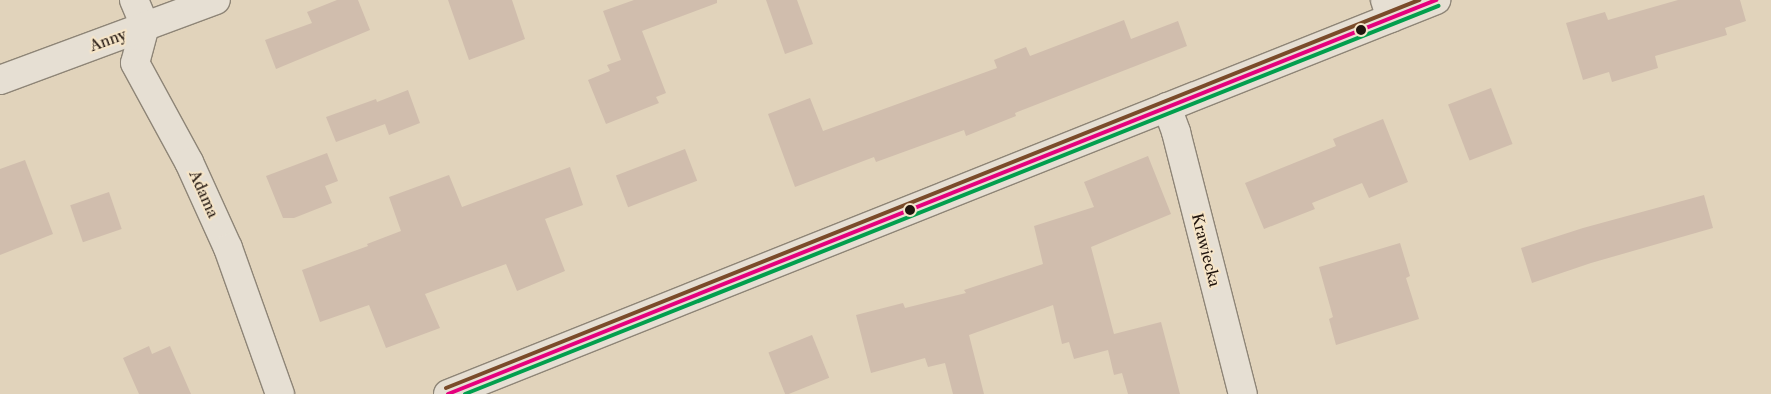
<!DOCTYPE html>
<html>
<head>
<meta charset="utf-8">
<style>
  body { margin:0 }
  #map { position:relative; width:1771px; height:394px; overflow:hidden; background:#e1d3bb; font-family:"Libre Caslon Text",serif }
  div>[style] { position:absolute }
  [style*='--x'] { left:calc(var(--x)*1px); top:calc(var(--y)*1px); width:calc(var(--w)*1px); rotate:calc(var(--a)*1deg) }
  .building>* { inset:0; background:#d0bdad; transform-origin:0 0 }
  .roads { filter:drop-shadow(1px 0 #8e8577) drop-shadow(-1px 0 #8e8577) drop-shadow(0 1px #8e8577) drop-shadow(0 -1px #8e8577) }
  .street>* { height:28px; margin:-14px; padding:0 14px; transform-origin:14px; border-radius:14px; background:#e6dfd3 }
  .secondary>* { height:28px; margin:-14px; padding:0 14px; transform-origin:14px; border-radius:14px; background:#e6dfd3 }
  .bus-1>* { height:4px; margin:-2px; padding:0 2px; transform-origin:2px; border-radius:2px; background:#e5007d }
  .bus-2>* { height:4px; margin:-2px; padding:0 2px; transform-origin:2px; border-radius:2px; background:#029f4e }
  .bus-3>* { height:4px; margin:-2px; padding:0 2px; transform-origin:2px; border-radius:2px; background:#7a4b2a }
  .dots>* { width:14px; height:14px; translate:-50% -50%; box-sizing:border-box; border:2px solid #f6e5c8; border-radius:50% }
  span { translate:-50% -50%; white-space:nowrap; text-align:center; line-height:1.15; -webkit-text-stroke:4px #f6e5c8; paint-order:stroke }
  .street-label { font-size:15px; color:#21150e }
</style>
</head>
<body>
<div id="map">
  <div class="building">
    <i style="clip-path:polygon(337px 0,358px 0,370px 30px,276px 69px,265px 40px,312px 23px,307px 12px)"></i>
    <i style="clip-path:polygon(448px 0,512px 0,525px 39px,469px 60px)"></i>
    <i style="clip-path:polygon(634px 0,717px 0,717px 3px,642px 31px,666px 93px,656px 97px,659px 103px,606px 124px,588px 80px,610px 71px,607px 65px,621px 60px,603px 11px)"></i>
    <i style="clip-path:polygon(766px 0,797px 0,813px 44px,785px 54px)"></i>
    <i style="clip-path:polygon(1678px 0,1740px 0,1746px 21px,1725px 28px,1727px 35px,1655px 56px,1658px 68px,1612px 82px,1609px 72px,1583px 80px,1566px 23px,1605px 12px,1608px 20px)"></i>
    <i style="clip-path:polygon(1124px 20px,1131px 39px,1178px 21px,1187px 46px,1015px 113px,1016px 116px,966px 136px,964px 130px,876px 162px,874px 157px,795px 187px,768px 114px,810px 98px,823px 131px,997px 68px,994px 60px,1026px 47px,1030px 56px)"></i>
    <i style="left:1491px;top:88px;width:60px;height:46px;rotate:69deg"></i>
    <i style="clip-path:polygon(408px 90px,420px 123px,389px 135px,385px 124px,336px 142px,326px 117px,376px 99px,377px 102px)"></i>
    <i style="clip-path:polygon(1383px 119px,1408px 182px,1369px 198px,1362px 183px,1312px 203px,1315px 209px,1264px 229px,1245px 183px,1336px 146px,1333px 139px)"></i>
    <i style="left:685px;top:149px;width:34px;height:74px;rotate:69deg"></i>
    <i style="clip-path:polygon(327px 153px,338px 181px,325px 186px,332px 203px,294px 218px,283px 218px,266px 176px)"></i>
    <i style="clip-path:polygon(1148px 156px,1171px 214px,1091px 247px,1114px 334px,1161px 322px,1180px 394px,1128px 394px,1122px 373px,1114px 375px,1108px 350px,1074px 359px,1069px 342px,1062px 344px,1053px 305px,969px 335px,984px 394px,953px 394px,945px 363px,928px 367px,925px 358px,871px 373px,856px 315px,903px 303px,905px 308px,966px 293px,964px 290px,1043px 264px,1034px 226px,1094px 207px,1084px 182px)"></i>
    <i style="clip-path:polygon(25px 160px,53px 234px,0 255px,0 169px)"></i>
    <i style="clip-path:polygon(570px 167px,583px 205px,545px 219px,565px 271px,517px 291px,506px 264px,425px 294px,440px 328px,386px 348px,369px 305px,320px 322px,302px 270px,368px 246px,367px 244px,401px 231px,389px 197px,449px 175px,462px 207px)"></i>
    <i style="left:109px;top:192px;width:39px;height:41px;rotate:71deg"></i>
    <i style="clip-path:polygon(1704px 195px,1713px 228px,1591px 263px,1532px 283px,1521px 248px,1583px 228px)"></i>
    <i style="clip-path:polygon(1400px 243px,1410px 276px,1406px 278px,1419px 319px,1336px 345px,1329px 319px,1333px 317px,1319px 267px)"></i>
    <i style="left:812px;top:335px;width:46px;height:47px;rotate:68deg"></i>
    <i style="clip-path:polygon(149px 346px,152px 354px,170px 346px,191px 394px,139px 394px,123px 358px)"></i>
  </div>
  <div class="roads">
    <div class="street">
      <i style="--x:134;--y:0;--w:28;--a:67"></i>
      <i style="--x:145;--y:26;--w:38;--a:105"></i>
      <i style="--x:135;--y:63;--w:113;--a:61.4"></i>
      <i style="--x:189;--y:162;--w:94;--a:65.6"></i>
      <i style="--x:228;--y:248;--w:155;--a:70.4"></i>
      <i style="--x:1385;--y:0;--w:19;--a:72"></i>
      <i style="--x:0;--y:80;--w:230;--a:-20.3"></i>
      <i style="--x:1167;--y:107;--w:27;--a:70"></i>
      <i style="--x:1176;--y:132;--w:270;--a:75.7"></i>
    </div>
    <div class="secondary">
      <i style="--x:448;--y:394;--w:1064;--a:-21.74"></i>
    </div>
  </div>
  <div class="bus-1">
    <i style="--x:448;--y:394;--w:1064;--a:-21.74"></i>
  </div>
  <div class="bus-2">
    <i style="--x:465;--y:394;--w:1048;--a:-21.74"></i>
  </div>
  <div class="bus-3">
    <i style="--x:446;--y:388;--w:1048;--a:-21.74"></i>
  </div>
  <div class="dots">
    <i style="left:1361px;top:30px;background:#21150e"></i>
    <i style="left:910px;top:210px;background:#21150e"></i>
  </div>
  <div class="street-label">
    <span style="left:108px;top:40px;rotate:-20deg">Anny</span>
    <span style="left:204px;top:194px;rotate:66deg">Adama</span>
    <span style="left:1206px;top:250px;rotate:76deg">Krawiecka</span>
  </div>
</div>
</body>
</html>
